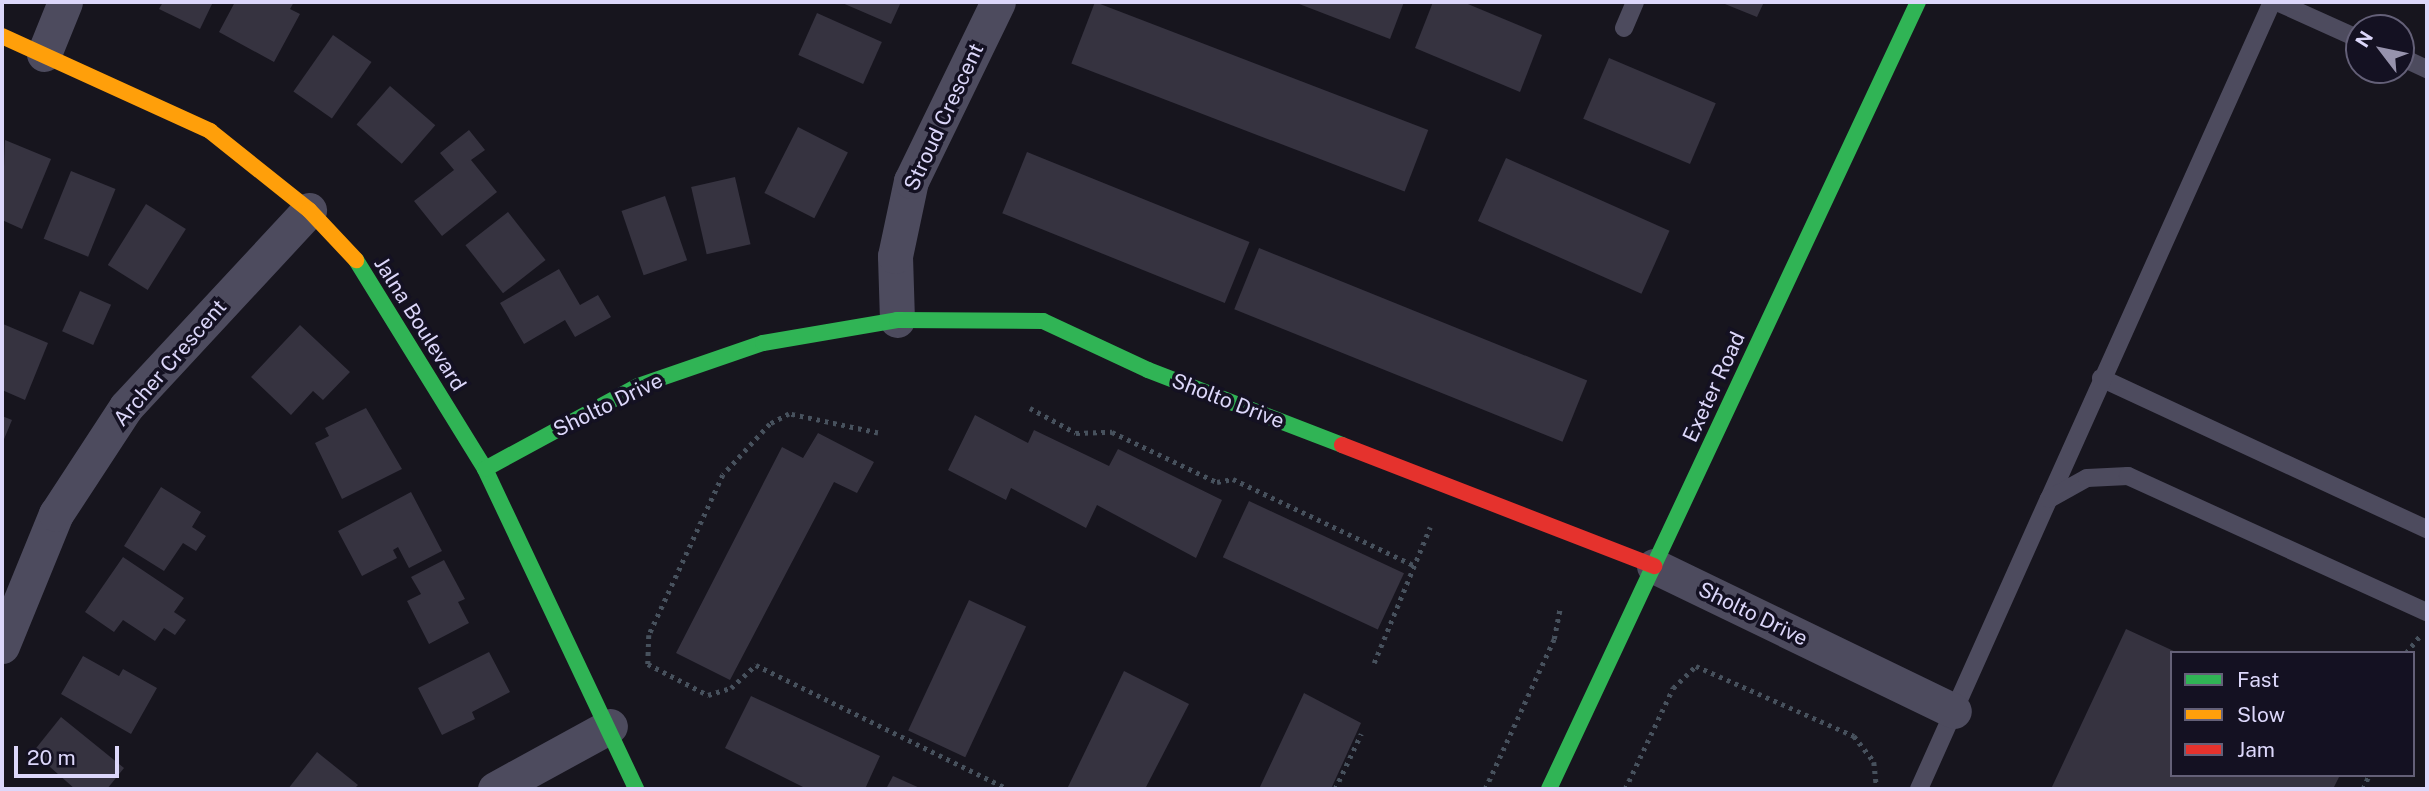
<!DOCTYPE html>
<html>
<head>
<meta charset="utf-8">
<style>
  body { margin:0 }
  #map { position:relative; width:2429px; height:791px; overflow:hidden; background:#17151e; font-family:"Public Sans",sans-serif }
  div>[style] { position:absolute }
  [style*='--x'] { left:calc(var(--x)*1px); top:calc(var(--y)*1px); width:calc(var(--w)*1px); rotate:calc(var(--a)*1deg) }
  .building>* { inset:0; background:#363340; transform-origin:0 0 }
  .path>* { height:4.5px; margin-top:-2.25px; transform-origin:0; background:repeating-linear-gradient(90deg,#47515d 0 3.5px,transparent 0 8.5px) }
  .lane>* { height:18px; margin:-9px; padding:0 9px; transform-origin:9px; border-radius:9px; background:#4d4b5e }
  .street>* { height:35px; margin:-17.5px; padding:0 17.5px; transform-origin:17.5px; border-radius:17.5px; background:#4d4b5e }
  .fast>* { height:16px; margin:-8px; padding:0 8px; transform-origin:8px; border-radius:8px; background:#30b455 }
  .slow>* { height:16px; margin:-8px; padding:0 8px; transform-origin:8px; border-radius:8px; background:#ff9f0a }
  .jam>* { height:16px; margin:-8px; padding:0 8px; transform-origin:8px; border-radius:8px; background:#e5322d }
  span { translate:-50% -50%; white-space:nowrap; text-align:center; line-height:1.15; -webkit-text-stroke:7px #141122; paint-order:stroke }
  .street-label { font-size:21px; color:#dcd7fa }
  .frame { position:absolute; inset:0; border:4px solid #dcd7fa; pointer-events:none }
  .legend { position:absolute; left:2170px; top:651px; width:245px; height:126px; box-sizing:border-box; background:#141122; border:2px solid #646078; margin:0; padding:9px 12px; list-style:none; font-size:21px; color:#dcd7fa }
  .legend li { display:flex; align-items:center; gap:14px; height:35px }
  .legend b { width:35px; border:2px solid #646078 }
  .north { position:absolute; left:2345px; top:14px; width:70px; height:70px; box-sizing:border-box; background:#141122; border:2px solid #646078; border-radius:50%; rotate:302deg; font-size:19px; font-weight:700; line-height:28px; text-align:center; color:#dcd7fa }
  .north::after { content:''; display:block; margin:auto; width:24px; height:32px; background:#9793ad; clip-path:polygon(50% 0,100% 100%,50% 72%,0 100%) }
  .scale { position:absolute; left:14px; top:746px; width:105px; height:32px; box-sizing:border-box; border:4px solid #dcd7fa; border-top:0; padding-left:9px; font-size:21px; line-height:24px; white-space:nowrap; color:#dcd7fa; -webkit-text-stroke:5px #141122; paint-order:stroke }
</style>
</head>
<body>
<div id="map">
  <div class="building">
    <i style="clip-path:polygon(163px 2px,213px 2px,200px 29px,159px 9px)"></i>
    <i style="clip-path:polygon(235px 2px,294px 2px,290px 9px,300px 14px,274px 62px,219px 32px)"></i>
    <i style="clip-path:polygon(840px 2px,901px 2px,891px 24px)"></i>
    <i style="left:1095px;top:2px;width:357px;height:66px;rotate:21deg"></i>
    <i style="clip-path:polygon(1294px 2px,1404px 2px,1390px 39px)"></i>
    <i style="clip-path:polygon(1433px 2px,1463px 2px,1542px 35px,1520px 92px,1415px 48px)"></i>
    <i style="clip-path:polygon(1720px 2px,1764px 2px,1757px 17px)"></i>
    <i style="left:817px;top:13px;width:71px;height:46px;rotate:24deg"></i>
    <i style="left:333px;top:35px;width:47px;height:69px;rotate:35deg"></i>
    <i style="left:1609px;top:58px;width:116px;height:66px;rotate:23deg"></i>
    <i style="left:390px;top:86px;width:60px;height:51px;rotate:41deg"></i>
    <i style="left:798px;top:127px;width:56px;height:74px;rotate:27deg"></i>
    <i style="clip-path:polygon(469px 130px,485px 150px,471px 160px,497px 192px,442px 236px,414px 201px,454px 170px,440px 153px)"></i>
    <i style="clip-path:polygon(5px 140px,51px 159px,22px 229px,2px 220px)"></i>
    <i style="left:1027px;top:152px;width:240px;height:66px;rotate:22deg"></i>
    <i style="left:1506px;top:158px;width:179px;height:69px;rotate:24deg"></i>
    <i style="left:71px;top:171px;width:48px;height:73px;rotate:22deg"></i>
    <i style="left:735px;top:177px;width:69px;height:45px;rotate:77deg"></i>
    <i style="left:665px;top:196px;width:68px;height:46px;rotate:71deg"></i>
    <i style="left:146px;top:204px;width:47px;height:72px;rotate:32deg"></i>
    <i style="left:508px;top:212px;width:61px;height:54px;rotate:52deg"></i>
    <i style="left:1259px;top:248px;width:354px;height:66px;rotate:22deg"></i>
    <i style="clip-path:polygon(559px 269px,580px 305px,598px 295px,611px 317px,575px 337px,565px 320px,524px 344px,500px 303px)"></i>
    <i style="left:80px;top:291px;width:34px;height:44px;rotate:24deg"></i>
    <i style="clip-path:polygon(3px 324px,48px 343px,25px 400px,2px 390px)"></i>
    <i style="clip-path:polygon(300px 325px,350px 372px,323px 400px,313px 391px,291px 415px,251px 377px)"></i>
    <i style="clip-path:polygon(366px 408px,402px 469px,342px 499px,315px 443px,329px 436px,325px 428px)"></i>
    <i style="clip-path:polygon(975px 415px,1028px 443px,1034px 430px,1109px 466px,1118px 449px,1222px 500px,1196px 558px,1097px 505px,1086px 528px,1011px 488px,1006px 500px,948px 470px)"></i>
    <i style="clip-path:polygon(2px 416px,12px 420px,2px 444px)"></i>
    <i style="clip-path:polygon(818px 433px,874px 462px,857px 493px,834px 482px,730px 680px,676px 653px,782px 447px,803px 458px)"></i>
    <i style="clip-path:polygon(161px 487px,201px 512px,192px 527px,206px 536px,196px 551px,183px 543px,164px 571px,124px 546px)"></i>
    <i style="clip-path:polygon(411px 492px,442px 551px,409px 568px,398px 547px,393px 550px,397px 558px,362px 576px,338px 531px)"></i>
    <i style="left:1249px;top:501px;width:171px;height:62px;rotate:25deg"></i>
    <i style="clip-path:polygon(123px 557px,184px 598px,174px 612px,186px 620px,175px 635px,164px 628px,155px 641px,123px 620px,114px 632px,85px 612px)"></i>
    <i style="clip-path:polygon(444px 560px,465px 599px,458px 602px,469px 623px,429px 644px,407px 601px,421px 594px,411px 577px)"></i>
    <i style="left:969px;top:600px;width:63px;height:144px;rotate:25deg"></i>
    <i style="clip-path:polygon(2126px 629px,2178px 653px,2172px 653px,2172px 775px,2340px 775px,2333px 789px,2051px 789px)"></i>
    <i style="clip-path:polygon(489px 652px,510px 692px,472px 712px,475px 719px,442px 735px,418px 688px)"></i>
    <i style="clip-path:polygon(83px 656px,119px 676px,123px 669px,157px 688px,131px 734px,61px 694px)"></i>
    <i style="clip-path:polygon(1124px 671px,1189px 704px,1145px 789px,1067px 789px)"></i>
    <i style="clip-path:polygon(1304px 693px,1361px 723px,1331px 789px,1259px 789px)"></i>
    <i style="clip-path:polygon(751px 696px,880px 756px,865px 789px,807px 789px,725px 748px)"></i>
    <i style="clip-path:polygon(61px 717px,124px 768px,107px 789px,75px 789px,33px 752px)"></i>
    <i style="clip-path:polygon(317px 752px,358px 785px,354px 789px,288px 789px)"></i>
    <i style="clip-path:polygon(893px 776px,922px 789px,886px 789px)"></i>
  </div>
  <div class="path">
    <i style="--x:1030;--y:408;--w:52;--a:28.5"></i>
    <i style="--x:1076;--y:433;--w:36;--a:-2"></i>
    <i style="--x:1112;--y:432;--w:116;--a:25.5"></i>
    <i style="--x:1217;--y:482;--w:16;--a:-11"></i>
    <i style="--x:1233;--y:479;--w:202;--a:25.5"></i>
    <i style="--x:878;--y:433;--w:91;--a:-167.9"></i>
    <i style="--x:789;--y:414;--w:21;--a:152"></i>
    <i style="--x:770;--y:424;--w:69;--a:132.7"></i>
    <i style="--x:723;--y:475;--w:176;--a:114.8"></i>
    <i style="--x:649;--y:635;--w:29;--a:92"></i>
    <i style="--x:648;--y:664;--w:68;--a:27.3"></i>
    <i style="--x:708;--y:695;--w:24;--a:-17"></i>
    <i style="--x:731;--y:688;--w:34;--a:-43"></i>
    <i style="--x:756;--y:665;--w:281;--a:26.2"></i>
    <i style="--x:2406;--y:653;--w:21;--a:-51"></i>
    <i style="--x:1374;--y:663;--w:147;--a:-67.6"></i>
    <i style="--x:1335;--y:789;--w:61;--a:-64.7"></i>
    <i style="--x:1485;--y:789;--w:165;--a:-65.3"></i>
    <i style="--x:1554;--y:639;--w:33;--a:-79"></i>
    <i style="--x:1625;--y:789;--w:112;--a:-64.6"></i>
    <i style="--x:1673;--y:688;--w:32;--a:-44"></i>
    <i style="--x:1696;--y:666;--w:173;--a:23.9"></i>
    <i style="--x:1854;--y:736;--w:33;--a:52"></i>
    <i style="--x:1874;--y:762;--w:27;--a:84"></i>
    <i style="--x:2363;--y:789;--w:15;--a:-67"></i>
  </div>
  <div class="lane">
    <i style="--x:2277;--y:2;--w:90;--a:24.3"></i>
    <i style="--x:1624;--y:28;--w:28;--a:-67"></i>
    <i style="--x:2401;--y:57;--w:29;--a:25"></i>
    <i style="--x:2101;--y:378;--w:359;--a:24.9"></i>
    <i style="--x:2049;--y:499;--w:545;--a:-65.83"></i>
    <i style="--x:1919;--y:789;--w:318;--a:-65.9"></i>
    <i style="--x:2049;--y:499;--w:43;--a:-28.9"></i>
    <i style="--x:2087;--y:478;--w:41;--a:-2.8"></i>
    <i style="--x:2128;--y:476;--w:328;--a:24.5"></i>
  </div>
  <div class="street">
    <i style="--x:44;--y:54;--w:56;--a:-68"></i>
    <i style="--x:897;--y:320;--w:64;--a:-91.8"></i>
    <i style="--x:895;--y:256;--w:77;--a:-78"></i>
    <i style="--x:911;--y:181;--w:199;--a:-64.1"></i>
    <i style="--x:1654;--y:566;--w:333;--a:25.8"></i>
    <i style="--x:2;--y:646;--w:143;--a:-67.8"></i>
    <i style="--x:56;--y:514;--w:128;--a:-56.8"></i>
    <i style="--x:126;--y:407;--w:269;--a:-47.1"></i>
    <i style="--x:495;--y:789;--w:131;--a:-28.7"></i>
  </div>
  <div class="fast">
    <i style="--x:356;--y:260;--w:246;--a:58.3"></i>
    <i style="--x:485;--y:469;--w:354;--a:64.7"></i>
    <i style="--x:485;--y:469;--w:174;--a:-28.5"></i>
    <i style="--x:638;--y:386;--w:132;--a:-19"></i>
    <i style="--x:763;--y:343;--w:136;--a:-9.7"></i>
    <i style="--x:897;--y:320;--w:146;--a:0.4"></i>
    <i style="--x:1043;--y:321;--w:116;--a:25"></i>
    <i style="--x:1148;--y:370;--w:208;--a:21.1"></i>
    <i style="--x:1549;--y:789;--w:869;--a:-64.88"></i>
  </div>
  <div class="slow">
    <i style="--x:2;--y:36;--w:229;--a:24.5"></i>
    <i style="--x:210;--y:131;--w:127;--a:38.6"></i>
    <i style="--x:309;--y:210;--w:69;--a:46.8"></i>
  </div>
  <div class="jam">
    <i style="--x:1342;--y:445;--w:335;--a:21.2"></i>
  </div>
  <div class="street-label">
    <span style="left:944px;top:117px;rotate:-65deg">Stroud Crescent</span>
    <span style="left:420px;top:324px;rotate:58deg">Jalna Boulevard</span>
    <span style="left:170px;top:363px;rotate:-49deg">Archer Crescent</span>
    <span style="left:1714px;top:387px;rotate:-65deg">Exeter Road</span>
    <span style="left:1228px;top:401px;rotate:21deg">Sholto Drive</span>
    <span style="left:608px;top:405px;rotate:-26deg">Sholto Drive</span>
    <span style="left:1753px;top:614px;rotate:26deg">Sholto Drive</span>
  </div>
  <div class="frame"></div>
  <ul class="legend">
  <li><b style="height:9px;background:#30b455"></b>Fast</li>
  <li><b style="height:9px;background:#ff9f0a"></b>Slow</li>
  <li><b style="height:9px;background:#e5322d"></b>Jam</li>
  </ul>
  <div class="north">N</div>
  <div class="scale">20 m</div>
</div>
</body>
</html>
